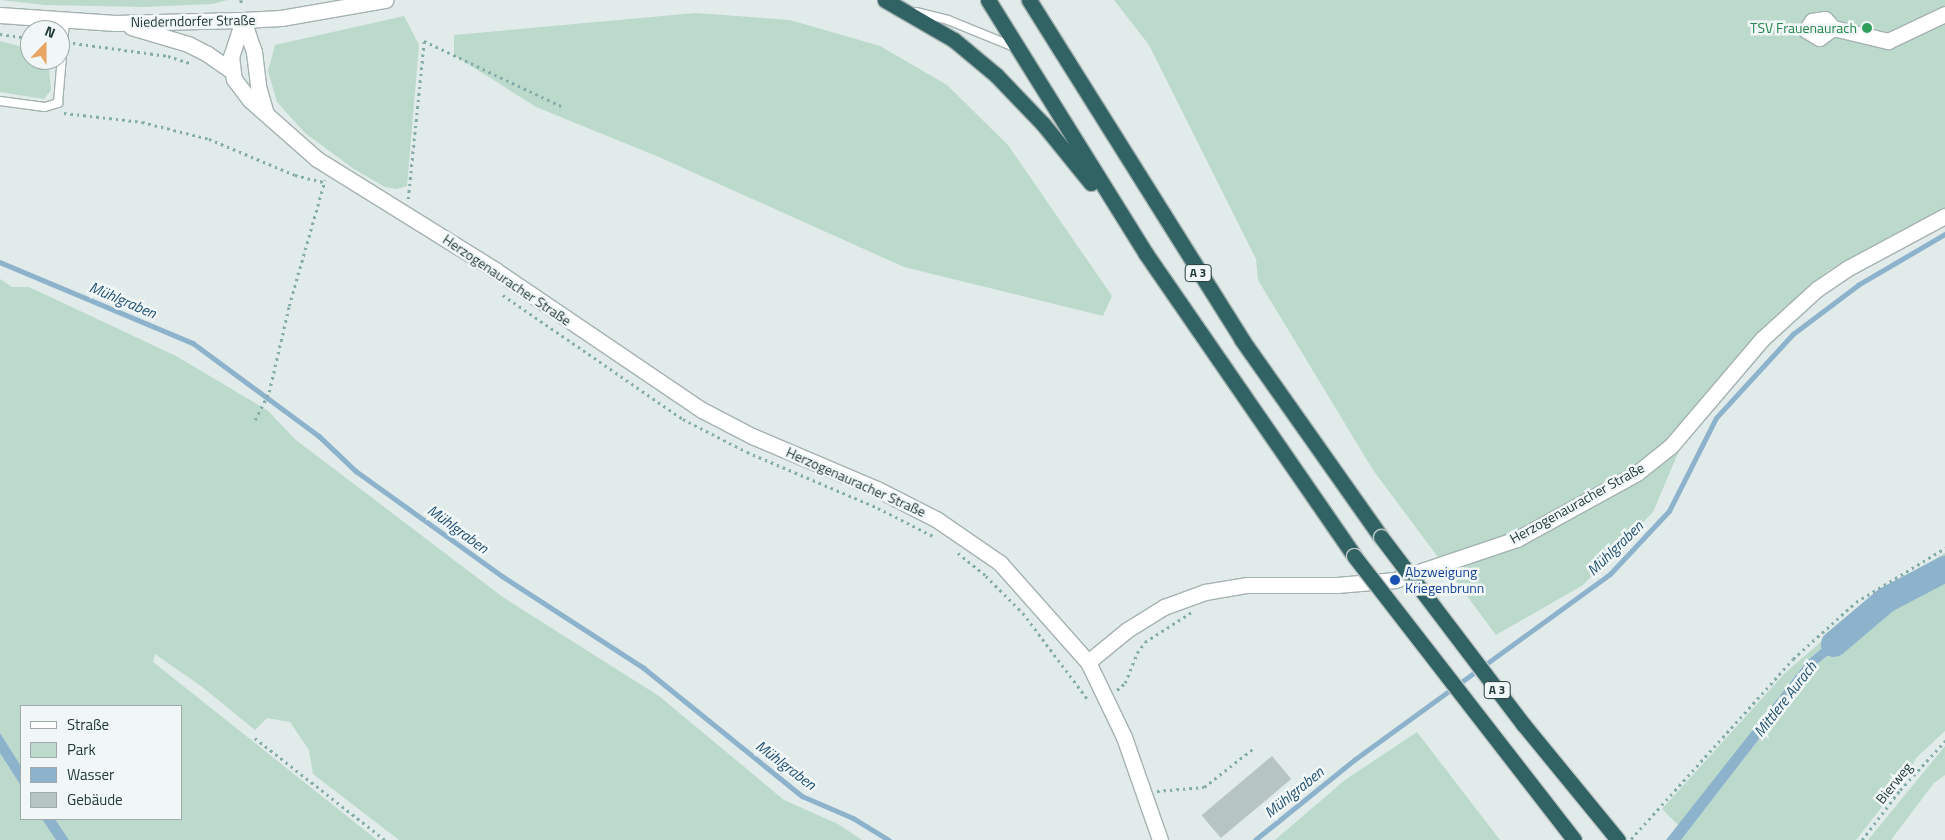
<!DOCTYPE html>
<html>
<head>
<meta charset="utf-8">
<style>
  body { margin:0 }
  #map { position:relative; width:1945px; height:840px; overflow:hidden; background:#e1ebe9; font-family:"Titillium Web",sans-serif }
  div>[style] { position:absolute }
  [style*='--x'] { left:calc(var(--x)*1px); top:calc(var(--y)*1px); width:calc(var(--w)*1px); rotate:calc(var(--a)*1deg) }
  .green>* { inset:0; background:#bbdacc }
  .water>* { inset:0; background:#8db2cc }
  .stream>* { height:4.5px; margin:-2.25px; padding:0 2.25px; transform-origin:2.25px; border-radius:2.25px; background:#8db2cc }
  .river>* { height:26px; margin:-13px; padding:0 13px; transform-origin:13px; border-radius:13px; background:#8db2cc }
  .building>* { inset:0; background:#b7c5c2; transform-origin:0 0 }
  .path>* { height:2.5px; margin-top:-1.25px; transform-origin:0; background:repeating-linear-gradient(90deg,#84aca9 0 2.5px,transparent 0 6.5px) }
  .roads { filter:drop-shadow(1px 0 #a4b2b1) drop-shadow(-1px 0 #a4b2b1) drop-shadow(0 1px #a4b2b1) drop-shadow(0 -1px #a4b2b1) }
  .lane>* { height:8px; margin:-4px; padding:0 4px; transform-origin:4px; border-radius:4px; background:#fff }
  .street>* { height:15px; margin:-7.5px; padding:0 7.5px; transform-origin:7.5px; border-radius:7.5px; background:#fff }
  .secondary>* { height:15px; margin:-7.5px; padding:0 7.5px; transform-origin:7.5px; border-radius:7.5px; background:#fff }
  .highway>* { height:15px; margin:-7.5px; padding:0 7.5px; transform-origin:7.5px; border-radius:7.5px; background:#316264 }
  .bridges { filter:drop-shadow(1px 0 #c1c8c8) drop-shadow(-1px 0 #c1c8c8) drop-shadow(0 1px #c1c8c8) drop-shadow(0 -1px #c1c8c8) }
  .highway-bridge>* { height:15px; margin:-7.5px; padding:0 7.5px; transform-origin:7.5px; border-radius:7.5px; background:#316264 }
  .dots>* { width:14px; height:14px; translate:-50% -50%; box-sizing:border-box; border:2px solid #f1f7f6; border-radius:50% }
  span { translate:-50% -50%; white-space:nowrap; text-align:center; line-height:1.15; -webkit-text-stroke:5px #f1f7f6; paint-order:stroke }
  .shield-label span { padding:1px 4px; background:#f1f7f6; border:1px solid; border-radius:4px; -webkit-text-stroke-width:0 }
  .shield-label { font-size:12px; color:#233a3a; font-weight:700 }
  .street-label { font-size:14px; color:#233a3a }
  .leisure-label { font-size:14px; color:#27864d }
  .right { translate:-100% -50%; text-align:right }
  .transit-label { font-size:14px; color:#164399 }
  .left { translate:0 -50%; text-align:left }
  .water-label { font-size:15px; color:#215072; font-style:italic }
  .legend { position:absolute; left:20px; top:705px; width:162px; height:115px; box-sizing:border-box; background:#f1f7f6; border:1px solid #9fabab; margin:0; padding:6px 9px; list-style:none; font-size:15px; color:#233a3a }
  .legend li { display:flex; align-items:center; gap:10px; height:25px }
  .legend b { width:25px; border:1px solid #9fabab }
  .north { position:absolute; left:20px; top:20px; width:50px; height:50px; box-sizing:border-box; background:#f1f7f6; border:1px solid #9fabab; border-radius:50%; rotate:22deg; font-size:14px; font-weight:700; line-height:20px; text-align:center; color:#233a3a }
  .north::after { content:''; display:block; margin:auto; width:18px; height:22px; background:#e8a562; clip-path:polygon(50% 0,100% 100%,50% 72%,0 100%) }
</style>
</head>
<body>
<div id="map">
  <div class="green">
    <i style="clip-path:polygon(0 0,228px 0,212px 4px,144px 7px,45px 5px)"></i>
    <i style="clip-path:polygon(1114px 0,1945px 0,1945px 208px,1829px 270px,1777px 317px,1698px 406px,1653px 512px,1583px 585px,1496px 635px,1373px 470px,1258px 280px,1256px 259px,1149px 45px)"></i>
    <i style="clip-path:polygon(696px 13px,790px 20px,880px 46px,947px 85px,1008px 145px,1112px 296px,1103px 316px,904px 267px,659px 157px,536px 107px,454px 55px,454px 35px)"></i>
    <i style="clip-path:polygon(404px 16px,419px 45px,407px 186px,397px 189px,385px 187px,354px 169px,305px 133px,277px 102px,268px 71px,275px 45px)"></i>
    <i style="clip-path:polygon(0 41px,30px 49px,30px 60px,41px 60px,49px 70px,51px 90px,44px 99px,0 92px)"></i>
    <i style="clip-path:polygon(0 279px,12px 287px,29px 287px,176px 356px,267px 410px,296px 440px,504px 598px,659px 696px,784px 800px,838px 824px,862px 840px,399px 840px,313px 774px,309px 750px,290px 722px,267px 718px,255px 730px,201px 686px,155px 654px,153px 662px,377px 840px,69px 840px,55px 819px,181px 819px,181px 706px,21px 706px,21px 766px,0 733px)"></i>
    <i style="clip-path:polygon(1945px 553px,1945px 731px,1916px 758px,1907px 775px,1856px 840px,1681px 840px,1817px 664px,1865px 626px,1858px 618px,1808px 660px,1679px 826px,1662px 809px,1785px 673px,1874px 596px)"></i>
    <i style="clip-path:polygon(1417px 732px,1500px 840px,1275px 840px,1345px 780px)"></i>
    <i style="clip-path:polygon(1945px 746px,1945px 775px,1934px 783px,1891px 840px,1868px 840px)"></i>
    <i style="clip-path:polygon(0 753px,21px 786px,21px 819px,42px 819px,56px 840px,0 840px)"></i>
  </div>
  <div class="water">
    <i style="clip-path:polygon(1858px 618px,1865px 626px,1817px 664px,1681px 840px,1666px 840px,1808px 660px)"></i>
    <i style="clip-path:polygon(0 733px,21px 766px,21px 786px,0 753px)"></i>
    <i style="clip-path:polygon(42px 819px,55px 819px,69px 840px,56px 840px)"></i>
  </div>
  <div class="stream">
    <i style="--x:0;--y:262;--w:209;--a:22.8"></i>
    <i style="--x:193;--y:343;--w:157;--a:36.4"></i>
    <i style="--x:319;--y:436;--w:51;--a:43.4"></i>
    <i style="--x:356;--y:471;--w:180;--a:35.7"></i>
    <i style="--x:502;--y:576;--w:169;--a:32.9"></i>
    <i style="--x:644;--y:668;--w:203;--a:39"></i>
    <i style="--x:802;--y:796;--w:56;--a:23.3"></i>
    <i style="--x:853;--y:818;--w:42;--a:31.4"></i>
    <i style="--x:1255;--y:840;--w:127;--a:-38.9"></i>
    <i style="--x:1354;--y:760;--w:316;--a:-36"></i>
    <i style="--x:1610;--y:574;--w:86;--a:-46.9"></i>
    <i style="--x:1669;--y:511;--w:104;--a:-63.2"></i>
    <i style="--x:1716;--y:418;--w:114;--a:-47.5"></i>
    <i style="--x:1793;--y:334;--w:81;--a:-37"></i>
    <i style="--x:1858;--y:285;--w:101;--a:-30.4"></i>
  </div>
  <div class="river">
    <i style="--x:1834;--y:644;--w:68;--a:-40.2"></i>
    <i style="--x:1886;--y:600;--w:67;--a:-27.7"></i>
  </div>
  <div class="building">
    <i style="left:1272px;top:756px;width:30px;height:92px;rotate:50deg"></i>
  </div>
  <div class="path">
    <i style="--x:241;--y:0;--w:6;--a:81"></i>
    <i style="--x:0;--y:34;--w:30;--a:8"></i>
    <i style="--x:73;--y:43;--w:96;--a:7.8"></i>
    <i style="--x:168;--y:56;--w:25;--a:18"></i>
    <i style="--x:64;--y:113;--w:79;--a:6.6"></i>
    <i style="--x:142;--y:122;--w:69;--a:14.2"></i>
    <i style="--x:209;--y:139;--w:93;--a:22.7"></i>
    <i style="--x:295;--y:175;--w:30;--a:14"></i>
    <i style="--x:408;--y:199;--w:159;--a:-84.2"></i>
    <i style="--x:424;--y:41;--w:152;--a:25.4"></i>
    <i style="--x:503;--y:295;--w:219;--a:34.6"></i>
    <i style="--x:683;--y:419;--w:72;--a:27.3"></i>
    <i style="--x:747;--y:452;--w:142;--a:23.1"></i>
    <i style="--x:878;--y:508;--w:64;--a:27"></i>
    <i style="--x:255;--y:420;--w:31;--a:-63"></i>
    <i style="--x:269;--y:392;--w:88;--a:-76.9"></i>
    <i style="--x:289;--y:306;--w:131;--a:-74.1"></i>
    <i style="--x:958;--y:553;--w:36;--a:39"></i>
    <i style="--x:986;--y:576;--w:52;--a:45"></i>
    <i style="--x:1023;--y:613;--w:110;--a:53.1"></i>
    <i style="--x:1117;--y:690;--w:11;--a:-41"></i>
    <i style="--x:1125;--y:683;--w:32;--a:-68"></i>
    <i style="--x:1137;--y:653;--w:14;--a:-54"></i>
    <i style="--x:1145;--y:642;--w:56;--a:-32.6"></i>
    <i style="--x:255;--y:738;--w:165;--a:38.1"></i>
    <i style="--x:1157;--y:791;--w:47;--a:-4.9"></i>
    <i style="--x:1204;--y:787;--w:63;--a:-38"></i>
    <i style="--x:1631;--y:839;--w:242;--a:-48"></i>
    <i style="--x:1793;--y:659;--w:85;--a:-42.1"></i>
    <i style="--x:1856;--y:602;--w:104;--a:-31.2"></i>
    <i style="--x:1862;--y:840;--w:63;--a:-52.8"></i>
    <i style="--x:1900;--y:790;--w:67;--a:-47.4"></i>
  </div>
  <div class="roads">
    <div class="lane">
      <i style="--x:916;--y:12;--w:33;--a:14"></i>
      <i style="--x:948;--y:20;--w:71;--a:22.2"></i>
      <i style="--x:0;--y:101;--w:45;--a:7.6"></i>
      <i style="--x:45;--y:107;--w:14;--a:-17"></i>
      <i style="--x:58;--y:103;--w:82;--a:-85.1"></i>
    </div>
    <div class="street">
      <i style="--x:1825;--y:19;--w:12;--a:48"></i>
      <i style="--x:1833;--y:28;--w:17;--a:144"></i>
      <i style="--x:1819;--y:38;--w:15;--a:-148"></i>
      <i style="--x:1806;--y:30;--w:11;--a:-56"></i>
      <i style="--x:1812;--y:21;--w:13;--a:-9"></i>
      <i style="--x:1833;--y:28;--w:57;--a:13.3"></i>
      <i style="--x:1888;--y:41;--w:63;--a:-25.3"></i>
    </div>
    <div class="secondary">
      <i style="--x:0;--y:15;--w:115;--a:4"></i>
      <i style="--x:115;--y:23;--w:128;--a:-1.3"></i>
      <i style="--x:243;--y:20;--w:38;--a:-3"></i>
      <i style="--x:281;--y:18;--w:106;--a:-9.8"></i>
      <i style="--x:243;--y:20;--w:38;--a:108"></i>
      <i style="--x:231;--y:56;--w:23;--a:83"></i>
      <i style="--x:234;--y:79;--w:26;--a:53"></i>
      <i style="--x:250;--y:100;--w:89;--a:41.4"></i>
      <i style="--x:317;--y:159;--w:210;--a:31.9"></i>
      <i style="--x:495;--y:270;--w:250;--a:34.1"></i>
      <i style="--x:702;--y:410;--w:56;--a:27.5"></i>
      <i style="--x:752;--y:436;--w:136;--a:23"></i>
      <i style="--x:877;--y:489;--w:66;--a:27"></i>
      <i style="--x:936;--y:519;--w:78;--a:34.5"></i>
      <i style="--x:1000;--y:563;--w:132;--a:48.4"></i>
      <i style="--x:1088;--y:662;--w:83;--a:64.4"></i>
      <i style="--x:1124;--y:737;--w:109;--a:70.7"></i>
      <i style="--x:243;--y:20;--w:34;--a:71"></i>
      <i style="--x:254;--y:52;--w:34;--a:83"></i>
      <i style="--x:258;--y:86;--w:29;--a:74"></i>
      <i style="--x:131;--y:27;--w:59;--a:16.6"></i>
      <i style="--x:188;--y:44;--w:20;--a:27"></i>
      <i style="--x:206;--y:53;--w:29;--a:35"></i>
      <i style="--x:1088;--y:662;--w:50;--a:-39.4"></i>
      <i style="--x:1127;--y:630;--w:44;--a:-31.9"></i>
      <i style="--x:1164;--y:607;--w:44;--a:-20.1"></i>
      <i style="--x:1205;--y:592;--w:43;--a:-9.5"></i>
      <i style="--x:1247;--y:585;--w:90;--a:0"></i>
      <i style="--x:1337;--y:585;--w:58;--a:-4.9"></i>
      <i style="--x:1395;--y:580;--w:129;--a:-18.6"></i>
      <i style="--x:1517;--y:539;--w:137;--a:-28.8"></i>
      <i style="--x:1637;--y:473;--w:43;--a:-38.5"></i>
      <i style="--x:1671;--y:446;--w:140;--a:-49.6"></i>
      <i style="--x:1762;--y:339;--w:74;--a:-42.3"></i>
      <i style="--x:1817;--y:289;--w:37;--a:-34"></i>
      <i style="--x:1848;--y:268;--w:110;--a:-28.2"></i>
    </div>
    <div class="highway">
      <i style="--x:885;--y:0;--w:80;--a:30.1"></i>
      <i style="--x:954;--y:40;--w:55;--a:39.8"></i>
      <i style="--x:996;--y:75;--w:68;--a:46.2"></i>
      <i style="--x:1043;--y:124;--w:76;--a:50.9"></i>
      <i style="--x:988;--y:0;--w:299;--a:58.1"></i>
      <i style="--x:1146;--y:254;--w:367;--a:55.4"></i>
      <i style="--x:1029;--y:0;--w:401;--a:57.9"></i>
      <i style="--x:1242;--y:340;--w:241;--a:54.8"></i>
    </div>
  </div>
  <div class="bridges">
    <div class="highway-bridge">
      <i style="--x:1381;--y:537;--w:235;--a:52.8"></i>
      <i style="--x:1523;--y:724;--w:150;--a:50.7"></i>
      <i style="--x:1354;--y:556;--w:359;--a:52.2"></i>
    </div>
  </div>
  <div class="dots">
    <i style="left:1867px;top:28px;background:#2e9e5b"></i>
    <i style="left:1395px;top:580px;background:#1a4fb4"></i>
  </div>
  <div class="shield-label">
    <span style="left:1198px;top:273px">A 3</span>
    <span style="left:1497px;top:690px">A 3</span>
  </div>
  <div class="street-label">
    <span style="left:193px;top:21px;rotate:-1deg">Niederndorfer Straße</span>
    <span style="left:507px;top:280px;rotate:34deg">Herzogenauracher Straße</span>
    <span style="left:856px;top:482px;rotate:24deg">Herzogenauracher Straße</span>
    <span style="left:1577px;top:503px;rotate:-29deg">Herzogenauracher Straße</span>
    <span style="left:1894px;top:783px;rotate:-51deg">Bierweg</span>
  </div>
  <div class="leisure-label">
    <span class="right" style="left:1857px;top:28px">TSV Frauenaurach</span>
  </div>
  <div class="transit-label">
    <span class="left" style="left:1405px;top:580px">Abzweigung<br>Kriegenbrunn</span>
  </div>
  <div class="water-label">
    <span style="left:123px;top:300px;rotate:23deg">Mühlgraben</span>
    <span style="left:458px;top:529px;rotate:36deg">Mühlgraben</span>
    <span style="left:1615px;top:548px;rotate:-44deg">Mühlgraben</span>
    <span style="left:1785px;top:699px;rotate:-52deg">Mittlere Aurach</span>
    <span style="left:786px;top:765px;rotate:37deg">Mühlgraben</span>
    <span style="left:1294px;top:792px;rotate:-39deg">Mühlgraben</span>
  </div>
  <ul class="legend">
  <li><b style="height:6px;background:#fff"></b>Straße</li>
  <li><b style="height:14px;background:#bbdacc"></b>Park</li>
  <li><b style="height:14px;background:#8db2cc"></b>Wasser</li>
  <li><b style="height:14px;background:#b7c5c2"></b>Gebäude</li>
  </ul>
  <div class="north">N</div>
</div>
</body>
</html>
